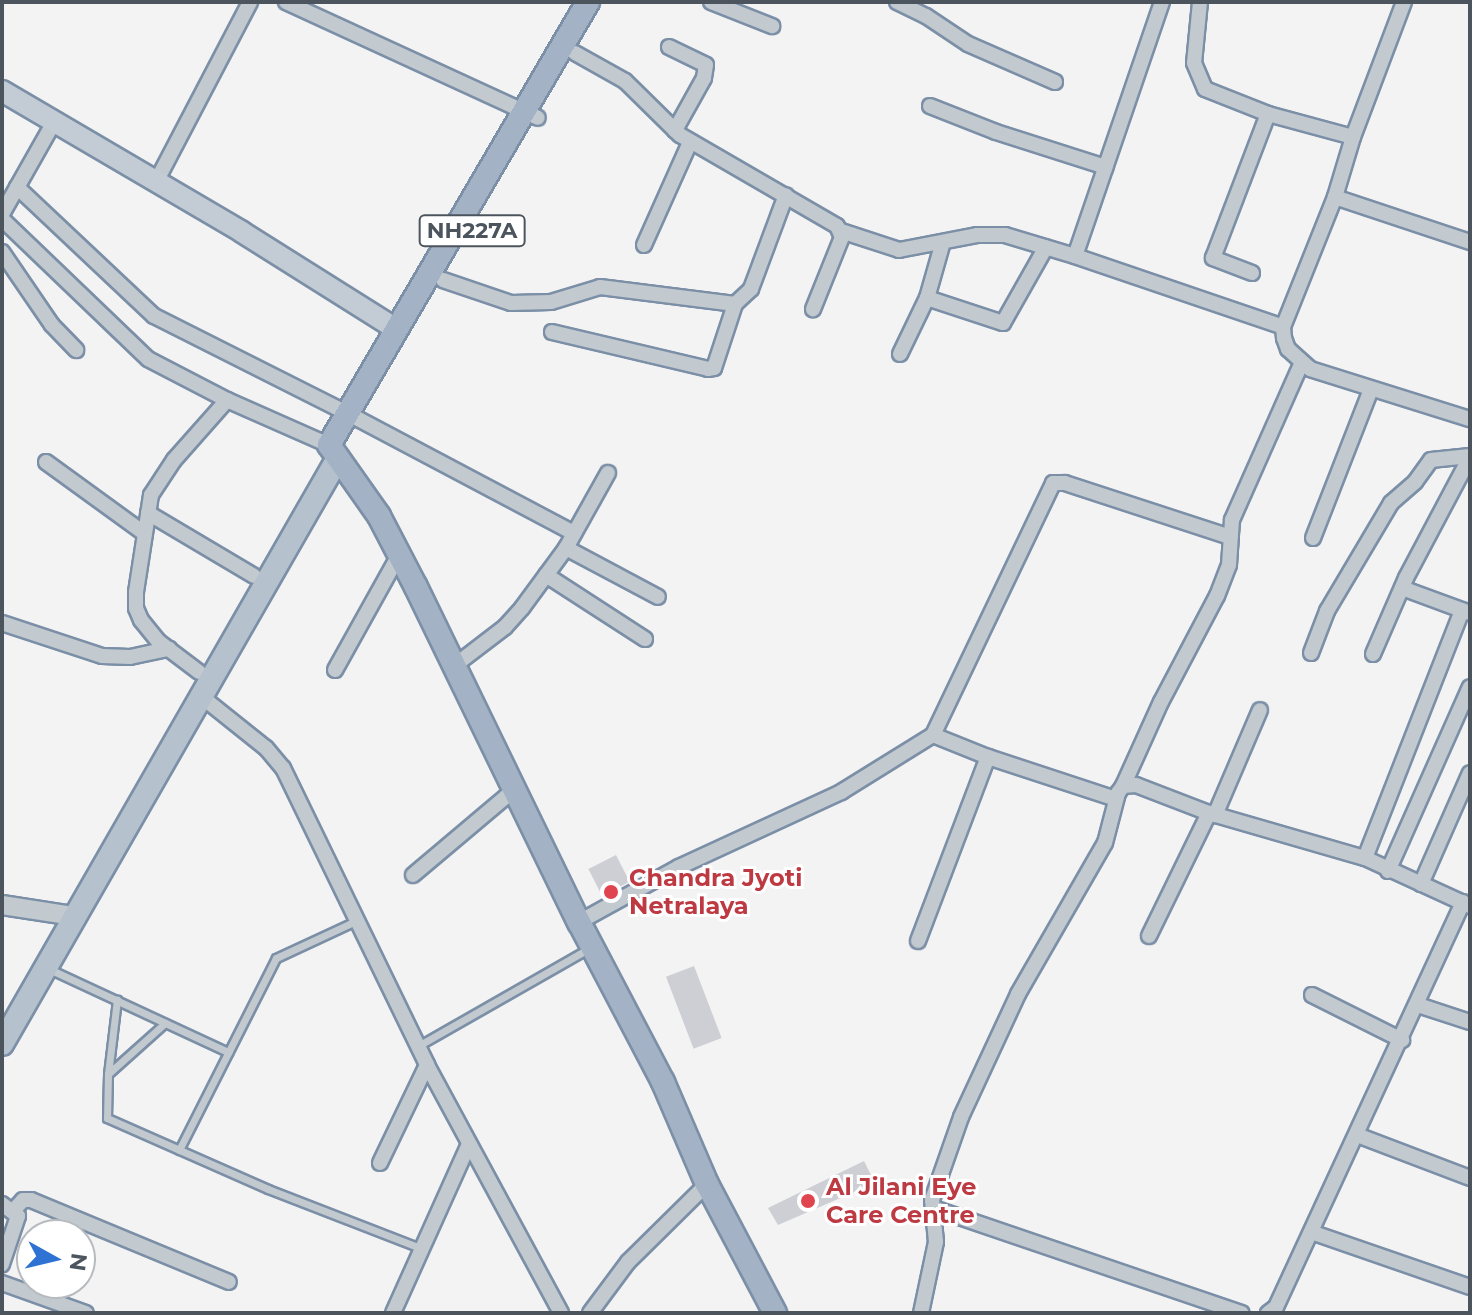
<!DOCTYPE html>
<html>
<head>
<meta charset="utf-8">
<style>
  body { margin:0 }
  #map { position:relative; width:1472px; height:1315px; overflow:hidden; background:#f4f3f3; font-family:Montserrat,sans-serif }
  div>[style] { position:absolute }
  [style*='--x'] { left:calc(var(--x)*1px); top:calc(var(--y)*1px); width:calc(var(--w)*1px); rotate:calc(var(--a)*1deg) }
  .building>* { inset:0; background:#cdcfd4; transform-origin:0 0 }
  .roads { filter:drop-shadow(2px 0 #7b8fa7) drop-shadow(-2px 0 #7b8fa7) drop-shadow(0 2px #7b8fa7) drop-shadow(0 -2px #7b8fa7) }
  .service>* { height:7px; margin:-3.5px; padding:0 3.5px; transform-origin:3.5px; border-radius:3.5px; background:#c2c9cf }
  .minor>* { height:14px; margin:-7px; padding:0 7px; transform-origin:7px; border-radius:7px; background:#c2c9cf }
  .tertiary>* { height:18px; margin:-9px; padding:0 9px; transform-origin:9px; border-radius:9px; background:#c2c9cf }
  .secondary>* { height:20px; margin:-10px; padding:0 10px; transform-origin:10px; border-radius:10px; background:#c3cbd4 }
  .primary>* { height:22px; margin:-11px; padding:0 11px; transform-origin:11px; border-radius:11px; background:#b6c1ce }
  .trunk>* { height:22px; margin:-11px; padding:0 11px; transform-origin:11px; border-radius:11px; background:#a3b2c4 }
  .dots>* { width:22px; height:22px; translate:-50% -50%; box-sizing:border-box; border:4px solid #fff; border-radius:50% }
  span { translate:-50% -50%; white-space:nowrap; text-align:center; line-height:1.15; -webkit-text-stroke:6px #fff; paint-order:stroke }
  .shield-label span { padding:2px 6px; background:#fff; border:2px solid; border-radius:6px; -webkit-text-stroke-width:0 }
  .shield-label { font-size:22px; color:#4c555e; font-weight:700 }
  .health-label { font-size:24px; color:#be3a42; font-weight:700 }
  .left { translate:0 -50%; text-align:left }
  .frame { position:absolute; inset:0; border:4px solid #4c555e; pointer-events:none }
  .north { position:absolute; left:16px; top:1219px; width:80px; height:80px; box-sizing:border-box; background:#fff; border:2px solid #b7bbbf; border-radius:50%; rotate:98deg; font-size:22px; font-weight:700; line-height:32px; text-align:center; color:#4c555e }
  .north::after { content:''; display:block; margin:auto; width:28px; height:36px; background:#2e73d3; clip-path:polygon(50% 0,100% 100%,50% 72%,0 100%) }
</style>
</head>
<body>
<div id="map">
  <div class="building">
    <i style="left:616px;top:855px;width:30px;height:31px;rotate:63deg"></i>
    <i style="left:694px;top:966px;width:77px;height:30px;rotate:69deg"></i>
    <i style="clip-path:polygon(864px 1161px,875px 1183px,778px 1225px,768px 1208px)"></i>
  </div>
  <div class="roads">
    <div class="service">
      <i style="--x:47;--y:968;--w:200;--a:24.9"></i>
      <i style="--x:165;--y:1023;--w:76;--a:138.2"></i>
      <i style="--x:108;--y:1074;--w:44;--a:91.3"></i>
      <i style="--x:107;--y:1118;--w:176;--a:23.8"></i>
      <i style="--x:268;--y:1189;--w:166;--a:21.2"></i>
      <i style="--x:418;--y:1046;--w:198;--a:-29.7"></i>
      <i style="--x:108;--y:1074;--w:75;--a:-83.1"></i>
      <i style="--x:179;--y:1150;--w:215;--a:-63.2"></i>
      <i style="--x:276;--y:958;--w:90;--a:-24.9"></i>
    </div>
    <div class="minor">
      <i style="--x:286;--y:2;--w:277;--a:24.7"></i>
      <i style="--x:711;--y:2;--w:66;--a:21.5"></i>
      <i style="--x:897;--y:2;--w:32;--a:26"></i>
      <i style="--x:926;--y:16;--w:50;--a:33.7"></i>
      <i style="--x:968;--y:44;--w:95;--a:23.6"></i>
      <i style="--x:1162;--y:2;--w:268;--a:108.9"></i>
      <i style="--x:1075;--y:256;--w:220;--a:18.8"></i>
      <i style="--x:1200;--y:2;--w:61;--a:95.6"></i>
      <i style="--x:1194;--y:63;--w:28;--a:67"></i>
      <i style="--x:1205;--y:89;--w:68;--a:21.6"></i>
      <i style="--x:1268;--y:114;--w:88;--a:15.1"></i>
      <i style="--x:1404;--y:2;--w:144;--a:110.7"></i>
      <i style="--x:1353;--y:137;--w:63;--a:106.7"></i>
      <i style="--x:1335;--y:197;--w:140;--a:111.8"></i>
      <i style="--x:1283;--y:327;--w:11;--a:85"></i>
      <i style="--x:1284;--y:338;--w:12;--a:70"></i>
      <i style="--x:1288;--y:349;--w:30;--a:42"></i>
      <i style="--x:1310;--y:369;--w:168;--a:17.4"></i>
      <i style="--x:669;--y:47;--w:41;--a:25.9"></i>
      <i style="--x:706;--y:65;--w:13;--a:99"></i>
      <i style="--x:704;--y:78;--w:60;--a:119.1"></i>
      <i style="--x:575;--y:53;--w:57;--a:29.2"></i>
      <i style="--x:625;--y:81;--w:77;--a:44.5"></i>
      <i style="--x:680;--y:135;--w:181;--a:30.1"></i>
      <i style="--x:837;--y:226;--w:12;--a:66"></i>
      <i style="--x:842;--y:237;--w:78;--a:111.9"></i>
      <i style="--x:930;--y:106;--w:71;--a:21.5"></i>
      <i style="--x:996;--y:132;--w:115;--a:17.7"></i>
      <i style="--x:156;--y:182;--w:203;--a:-62.4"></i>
      <i style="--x:17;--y:187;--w:188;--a:43.3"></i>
      <i style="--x:154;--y:316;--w:216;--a:26.7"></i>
      <i style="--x:347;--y:413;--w:257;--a:27.9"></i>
      <i style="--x:1335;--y:197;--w:142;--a:18.4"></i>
      <i style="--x:2;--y:214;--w:106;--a:-60.5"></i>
      <i style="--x:2;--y:219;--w:202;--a:43.8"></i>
      <i style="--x:148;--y:359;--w:89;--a:27.4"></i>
      <i style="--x:227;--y:400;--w:111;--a:23.8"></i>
      <i style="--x:841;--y:231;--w:61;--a:18.1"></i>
      <i style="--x:899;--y:250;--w:79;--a:-10.9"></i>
      <i style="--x:977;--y:235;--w:28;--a:0"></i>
      <i style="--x:1005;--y:235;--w:73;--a:16.7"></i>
      <i style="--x:644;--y:245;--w:113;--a:-65.9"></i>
      <i style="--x:2;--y:252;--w:88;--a:55.6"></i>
      <i style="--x:52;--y:325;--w:35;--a:46"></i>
      <i style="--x:1252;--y:273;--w:42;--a:-159"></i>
      <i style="--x:1213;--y:258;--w:154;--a:-69.1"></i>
      <i style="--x:443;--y:280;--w:72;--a:18.7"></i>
      <i style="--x:511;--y:303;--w:40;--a:-1.4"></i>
      <i style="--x:551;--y:302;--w:51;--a:-17"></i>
      <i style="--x:600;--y:287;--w:136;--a:7.2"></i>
      <i style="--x:927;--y:298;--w:80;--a:18.2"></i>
      <i style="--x:1003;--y:323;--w:87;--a:-60.5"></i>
      <i style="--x:552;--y:332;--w:160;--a:13.3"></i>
      <i style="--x:708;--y:369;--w:6;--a:-9"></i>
      <i style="--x:714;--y:368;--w:67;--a:-71.8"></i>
      <i style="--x:735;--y:304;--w:22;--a:-43"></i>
      <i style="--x:751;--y:289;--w:100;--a:-69.6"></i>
      <i style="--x:900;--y:354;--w:62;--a:-64.3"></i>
      <i style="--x:927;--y:298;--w:58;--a:-74.1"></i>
      <i style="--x:46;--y:462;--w:122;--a:36"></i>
      <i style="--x:148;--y:513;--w:123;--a:30.7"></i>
      <i style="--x:1313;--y:538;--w:160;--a:-68.7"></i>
      <i style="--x:566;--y:548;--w:104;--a:28"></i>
      <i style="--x:546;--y:575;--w:118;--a:32.9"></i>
      <i style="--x:1402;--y:588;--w:72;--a:20.2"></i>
      <i style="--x:2;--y:623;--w:105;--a:18.3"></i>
      <i style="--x:102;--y:656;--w:28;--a:2"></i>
      <i style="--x:130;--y:657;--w:40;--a:-12"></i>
      <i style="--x:1311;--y:653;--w:45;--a:-69.1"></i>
      <i style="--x:1327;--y:611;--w:126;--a:-59.3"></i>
      <i style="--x:1391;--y:503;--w:32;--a:-41"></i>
      <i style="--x:1415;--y:482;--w:27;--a:-54"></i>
      <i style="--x:1431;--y:460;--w:39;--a:-6"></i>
      <i style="--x:1373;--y:654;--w:83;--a:-66.5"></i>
      <i style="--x:1406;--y:578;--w:137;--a:-62.1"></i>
      <i style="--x:454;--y:666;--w:64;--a:-37.4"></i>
      <i style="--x:505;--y:627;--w:25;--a:-48"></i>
      <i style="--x:522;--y:608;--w:74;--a:-53.7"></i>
      <i style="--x:566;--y:548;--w:86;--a:-60.8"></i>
      <i style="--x:335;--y:670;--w:132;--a:-60.9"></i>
      <i style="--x:199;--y:672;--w:51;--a:-142.9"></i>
      <i style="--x:158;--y:641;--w:27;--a:-129"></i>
      <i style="--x:141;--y:620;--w:13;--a:-113"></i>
      <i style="--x:136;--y:608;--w:16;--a:-90"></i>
      <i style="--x:136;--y:592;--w:98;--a:-81.2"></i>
      <i style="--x:151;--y:495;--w:42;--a:-56.7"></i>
      <i style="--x:174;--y:460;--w:80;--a:-48.5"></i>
      <i style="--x:202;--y:697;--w:82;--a:38.6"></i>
      <i style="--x:266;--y:748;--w:26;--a:50"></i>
      <i style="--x:283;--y:768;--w:330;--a:64.1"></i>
      <i style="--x:427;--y:1065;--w:282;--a:61.6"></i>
      <i style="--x:933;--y:735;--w:59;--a:21.8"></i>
      <i style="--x:988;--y:757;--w:135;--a:18.2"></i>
      <i style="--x:1123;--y:786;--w:92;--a:-65.7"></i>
      <i style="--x:1161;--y:702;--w:120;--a:-62.2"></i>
      <i style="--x:1217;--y:596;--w:33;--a:-69"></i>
      <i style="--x:1229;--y:565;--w:45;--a:-86.2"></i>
      <i style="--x:1232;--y:520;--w:171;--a:-66.1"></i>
      <i style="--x:1215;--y:815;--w:114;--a:-66.8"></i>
      <i style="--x:1365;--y:858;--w:266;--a:-68.6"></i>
      <i style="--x:1388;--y:871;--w:201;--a:-66"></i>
      <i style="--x:413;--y:875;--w:132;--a:-40.1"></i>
      <i style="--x:1421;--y:884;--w:121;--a:-66.2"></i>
      <i style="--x:579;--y:922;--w:114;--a:-28.8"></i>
      <i style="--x:679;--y:867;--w:179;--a:-24.8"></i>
      <i style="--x:841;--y:792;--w:108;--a:-31.8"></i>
      <i style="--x:933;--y:735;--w:279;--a:-64.5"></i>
      <i style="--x:1053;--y:483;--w:12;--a:0"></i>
      <i style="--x:1065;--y:483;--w:174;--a:18.1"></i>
      <i style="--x:1149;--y:936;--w:137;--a:-64"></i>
      <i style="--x:918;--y:941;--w:197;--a:-69.2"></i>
      <i style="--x:1312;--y:995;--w:101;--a:26.6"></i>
      <i style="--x:1418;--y:1005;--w:55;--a:18.1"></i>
      <i style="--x:1357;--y:1135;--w:121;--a:20.8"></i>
      <i style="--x:380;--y:1163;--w:109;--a:-64.4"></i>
      <i style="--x:2;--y:1204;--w:20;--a:37"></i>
      <i style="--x:18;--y:1216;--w:51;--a:108.4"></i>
      <i style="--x:933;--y:1208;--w:326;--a:18.8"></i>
      <i style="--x:14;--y:1210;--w:13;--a:-48"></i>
      <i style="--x:23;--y:1200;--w:8;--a:0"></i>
      <i style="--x:31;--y:1200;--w:214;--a:22.5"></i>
      <i style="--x:1311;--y:1232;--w:168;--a:19.1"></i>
      <i style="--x:2;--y:1283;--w:89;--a:19.7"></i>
      <i style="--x:393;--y:1313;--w:185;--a:-65.8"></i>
      <i style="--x:590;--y:1313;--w:64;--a:-53.3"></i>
      <i style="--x:628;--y:1262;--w:111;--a:-44.6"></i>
      <i style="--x:921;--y:1313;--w:73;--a:-78.1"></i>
      <i style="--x:936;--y:1242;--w:42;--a:-95.4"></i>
      <i style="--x:932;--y:1200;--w:88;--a:-70.7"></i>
      <i style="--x:961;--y:1117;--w:136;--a:-65.1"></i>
      <i style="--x:1018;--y:994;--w:174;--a:-60.1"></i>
      <i style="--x:1105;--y:843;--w:52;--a:-75.4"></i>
      <i style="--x:1118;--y:793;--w:9;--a:-54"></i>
      <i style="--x:1123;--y:786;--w:13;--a:-4"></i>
      <i style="--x:1136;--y:785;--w:78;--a:21"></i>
      <i style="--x:1209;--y:813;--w:162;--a:16.1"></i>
      <i style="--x:1365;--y:858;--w:115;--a:24.6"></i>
      <i style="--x:1268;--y:1313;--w:10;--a:-37"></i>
      <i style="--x:1276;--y:1307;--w:446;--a:-65.2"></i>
    </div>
    <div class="tertiary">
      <i style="--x:2;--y:905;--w:73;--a:8.7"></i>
    </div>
    <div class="secondary">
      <i style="--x:2;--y:91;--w:278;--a:30.4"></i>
      <i style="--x:242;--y:232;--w:182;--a:32.2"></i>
    </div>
    <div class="primary">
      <i style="--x:2;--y:1044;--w:675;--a:-60.17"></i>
    </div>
    <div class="trunk">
      <i style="--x:588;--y:2;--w:513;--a:120.31"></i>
      <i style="--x:329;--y:445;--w:87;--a:54.8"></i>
      <i style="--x:379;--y:516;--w:80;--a:62.5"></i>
      <i style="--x:416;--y:587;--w:373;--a:64.1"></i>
      <i style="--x:579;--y:922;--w:181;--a:62.3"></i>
      <i style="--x:663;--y:1082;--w:111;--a:66.7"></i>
      <i style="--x:707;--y:1184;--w:146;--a:62.2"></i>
    </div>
  </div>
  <div class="dots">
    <i style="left:611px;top:892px;background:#e0444e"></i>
    <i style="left:808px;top:1201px;background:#e0444e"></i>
  </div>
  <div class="shield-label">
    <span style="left:472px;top:231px">NH227A</span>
  </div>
  <div class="health-label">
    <span class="left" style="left:629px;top:892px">Chandra Jyoti<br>Netralaya</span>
    <span class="left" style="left:826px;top:1201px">Al Jilani Eye<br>Care Centre</span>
  </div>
  <div class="frame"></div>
  <div class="north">N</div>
</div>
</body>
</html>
